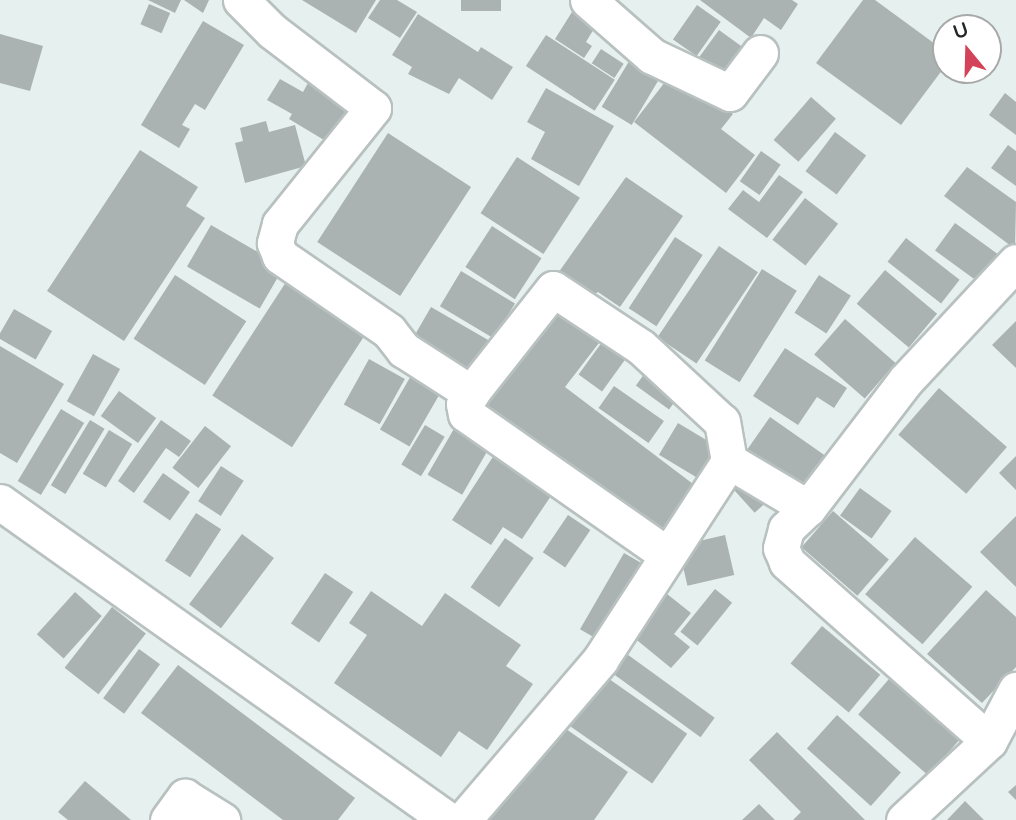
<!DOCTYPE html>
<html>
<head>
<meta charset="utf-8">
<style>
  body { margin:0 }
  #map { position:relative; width:1016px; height:820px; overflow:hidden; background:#e6f0ee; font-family:"Varela Round",sans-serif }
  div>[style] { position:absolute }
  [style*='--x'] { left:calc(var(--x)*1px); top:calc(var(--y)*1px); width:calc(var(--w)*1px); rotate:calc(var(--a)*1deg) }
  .building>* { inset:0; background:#aab3b1; transform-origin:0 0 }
  .roads { filter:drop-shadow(2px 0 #b8c1bf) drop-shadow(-2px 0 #b8c1bf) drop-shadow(0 2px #b8c1bf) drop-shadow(0 -2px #b8c1bf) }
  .street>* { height:35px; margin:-17.5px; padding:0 17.5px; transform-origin:17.5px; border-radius:17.5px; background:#fff }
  span { translate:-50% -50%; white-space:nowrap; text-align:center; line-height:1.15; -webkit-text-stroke:6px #fff; paint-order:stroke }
  .north { position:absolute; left:932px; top:14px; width:70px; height:70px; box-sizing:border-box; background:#fff; border:2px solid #a7a9a8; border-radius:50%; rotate:341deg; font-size:19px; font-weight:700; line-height:28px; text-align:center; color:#232726 }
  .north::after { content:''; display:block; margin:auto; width:24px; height:32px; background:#d34259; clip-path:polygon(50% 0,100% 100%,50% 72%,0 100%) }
</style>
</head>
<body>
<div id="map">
  <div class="building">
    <i style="clip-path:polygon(148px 0,181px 0,175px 13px)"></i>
    <i style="clip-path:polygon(184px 0,209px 0,203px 13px)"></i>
    <i style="clip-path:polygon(302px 0,376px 0,356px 33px)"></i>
    <i style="clip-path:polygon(380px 0,397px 0,417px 12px,400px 38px,368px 18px)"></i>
    <i style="left:461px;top:0;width:40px;height:11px"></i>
    <i style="clip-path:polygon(700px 0,792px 0,798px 4px,781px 30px,764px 18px,751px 38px)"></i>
    <i style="clip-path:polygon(863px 0,875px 0,946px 52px,946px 65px,901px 125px,816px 63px)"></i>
    <i style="left:149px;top:4px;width:23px;height:22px;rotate:23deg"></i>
    <i style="left:697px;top:5px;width:29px;height:42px;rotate:35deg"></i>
    <i style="clip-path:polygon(572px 12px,595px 27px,586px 42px,592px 46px,584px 58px,555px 39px)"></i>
    <i style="clip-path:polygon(418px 14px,478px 52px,481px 47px,513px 67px,492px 100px,459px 78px,449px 94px,408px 74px,412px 67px,392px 55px)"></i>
    <i style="clip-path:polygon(203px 21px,244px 45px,205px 110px,195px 104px,182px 125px,190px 129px,179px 148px,141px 125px)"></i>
    <i style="left:719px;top:30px;width:32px;height:36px;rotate:36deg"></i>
    <i style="clip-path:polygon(0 34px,43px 46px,30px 91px,0 83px)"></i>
    <i style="left:546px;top:35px;width:82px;height:37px;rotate:33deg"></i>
    <i style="left:601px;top:49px;width:27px;height:17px;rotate:33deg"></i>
    <i style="left:631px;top:58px;width:35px;height:57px;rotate:31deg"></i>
    <i style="clip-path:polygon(675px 69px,733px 114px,721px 129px,755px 155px,726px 193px,634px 122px)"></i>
    <i style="clip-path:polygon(280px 79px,303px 92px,308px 83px,350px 108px,329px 143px,289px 119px,292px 114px,267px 100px)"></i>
    <i style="clip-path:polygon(546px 88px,614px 126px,579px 186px,531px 159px,545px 132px,527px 122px)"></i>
    <i style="clip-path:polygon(1005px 93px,1016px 102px,1016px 135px,989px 115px)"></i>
    <i style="left:811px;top:97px;width:33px;height:57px;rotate:41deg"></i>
    <i style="clip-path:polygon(266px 121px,269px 132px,295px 125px,306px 166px,245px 183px,235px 143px,243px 141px,240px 128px)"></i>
    <i style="left:835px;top:132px;width:39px;height:49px;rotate:37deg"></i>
    <i style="left:388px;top:133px;width:99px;height:130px;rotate:33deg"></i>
    <i style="clip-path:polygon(1008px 145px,1016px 151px,1016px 186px,991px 168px)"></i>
    <i style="clip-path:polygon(140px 150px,198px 187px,186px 206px,205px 218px,124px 341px,47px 291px)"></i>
    <i style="left:761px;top:151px;width:24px;height:37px;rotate:35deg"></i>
    <i style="left:517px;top:157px;width:75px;height:67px;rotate:33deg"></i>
    <i style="clip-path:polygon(967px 167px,1016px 202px,1015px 249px,944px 196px)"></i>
    <i style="clip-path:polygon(779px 175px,803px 192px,767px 238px,728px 209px,743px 190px,759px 202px)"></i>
    <i style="clip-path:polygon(626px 177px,683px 216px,620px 307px,598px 292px,588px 298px,556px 276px)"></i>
    <i style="left:805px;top:198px;width:42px;height:53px;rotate:38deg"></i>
    <i style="left:955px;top:223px;width:59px;height:34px;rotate:36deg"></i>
    <i style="left:211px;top:225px;width:84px;height:48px;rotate:30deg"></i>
    <i style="left:492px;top:226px;width:59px;height:49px;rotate:33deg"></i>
    <i style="left:675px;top:237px;width:33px;height:85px;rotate:33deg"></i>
    <i style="left:906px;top:238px;width:68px;height:30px;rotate:38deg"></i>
    <i style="left:719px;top:246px;width:47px;height:110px;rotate:34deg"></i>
    <i style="left:762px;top:269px;width:41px;height:108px;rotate:32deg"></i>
    <i style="left:885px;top:270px;width:68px;height:44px;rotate:40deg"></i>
    <i style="left:461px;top:271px;width:63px;height:41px;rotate:31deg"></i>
    <i style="left:175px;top:275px;width:85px;height:76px;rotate:33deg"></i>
    <i style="left:819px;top:275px;width:38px;height:45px;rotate:33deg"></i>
    <i style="left:288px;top:279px;width:95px;height:139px;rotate:33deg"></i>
    <i style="clip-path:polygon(558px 306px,602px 339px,565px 387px,701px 490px,663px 541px,482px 404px)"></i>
    <i style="left:431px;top:307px;width:69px;height:37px;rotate:30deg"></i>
    <i style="left:14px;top:309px;width:44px;height:33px;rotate:30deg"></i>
    <i style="left:845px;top:319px;width:67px;height:47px;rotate:41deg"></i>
    <i style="clip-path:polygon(1016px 321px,1016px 368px,992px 345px)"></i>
    <i style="left:605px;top:338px;width:29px;height:45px;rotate:36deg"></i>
    <i style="clip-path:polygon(0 346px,64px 384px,17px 463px,0 453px)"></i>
    <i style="clip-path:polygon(785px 348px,847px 388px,834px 408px,817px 397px,798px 425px,753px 396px)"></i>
    <i style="left:93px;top:354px;width:31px;height:54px;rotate:29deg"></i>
    <i style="left:369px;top:359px;width:41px;height:52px;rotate:29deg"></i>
    <i style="left:650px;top:366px;width:41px;height:24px;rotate:36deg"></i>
    <i style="left:412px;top:374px;width:34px;height:64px;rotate:30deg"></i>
    <i style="left:614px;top:386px;width:61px;height:27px;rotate:35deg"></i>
    <i style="left:939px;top:388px;width:90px;height:62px;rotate:41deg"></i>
    <i style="left:119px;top:391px;width:46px;height:31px;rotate:36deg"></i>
    <i style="left:61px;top:409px;width:27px;height:84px;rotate:31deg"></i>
    <i style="left:770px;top:417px;width:75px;height:46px;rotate:35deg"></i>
    <i style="left:90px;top:420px;width:17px;height:76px;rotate:31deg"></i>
    <i style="clip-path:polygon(161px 420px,191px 441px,179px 457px,166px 448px,134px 493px,118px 481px)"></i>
    <i style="left:678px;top:423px;width:49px;height:37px;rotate:31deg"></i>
    <i style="left:425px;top:425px;width:23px;height:46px;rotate:31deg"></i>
    <i style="left:205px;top:426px;width:33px;height:53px;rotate:38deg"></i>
    <i style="left:455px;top:427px;width:40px;height:55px;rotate:30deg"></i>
    <i style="left:109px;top:430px;width:27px;height:51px;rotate:31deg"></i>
    <i style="clip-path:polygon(496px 452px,555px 490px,522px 539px,503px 527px,491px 545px,452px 520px)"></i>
    <i style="clip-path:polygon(1016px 456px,1016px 490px,999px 473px)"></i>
    <i style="left:221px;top:466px;width:27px;height:42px;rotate:33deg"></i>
    <i style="left:163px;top:473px;width:33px;height:35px;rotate:35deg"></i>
    <i style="left:748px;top:477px;width:31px;height:19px;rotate:48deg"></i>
    <i style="left:860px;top:488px;width:39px;height:34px;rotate:36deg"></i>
    <i style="left:833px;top:511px;width:74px;height:48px;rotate:41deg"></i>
    <i style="left:196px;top:513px;width:30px;height:57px;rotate:33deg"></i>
    <i style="left:568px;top:515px;width:27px;height:45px;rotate:34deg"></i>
    <i style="clip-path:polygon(1016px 516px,1016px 587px,980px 552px)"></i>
    <i style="left:242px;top:534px;width:40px;height:88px;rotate:37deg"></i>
    <i style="left:725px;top:535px;width:41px;height:48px;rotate:77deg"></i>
    <i style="left:915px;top:537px;width:76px;height:76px;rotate:41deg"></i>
    <i style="left:505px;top:538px;width:35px;height:60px;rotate:35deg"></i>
    <i style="left:624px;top:553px;width:24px;height:88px;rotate:30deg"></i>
    <i style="left:325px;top:573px;width:34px;height:61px;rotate:34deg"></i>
    <i style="left:715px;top:589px;width:22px;height:55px;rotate:39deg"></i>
    <i style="clip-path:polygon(662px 590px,691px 613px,674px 634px,690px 647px,671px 668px,627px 632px)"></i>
    <i style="clip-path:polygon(986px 590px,1016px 617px,1016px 667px,982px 703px,927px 654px)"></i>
    <i style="clip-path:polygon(371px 591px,422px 626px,445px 593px,521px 645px,506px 666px,533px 684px,487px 750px,459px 731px,441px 757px,334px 683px,367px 635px,349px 623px)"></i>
    <i style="left:75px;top:592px;width:36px;height:57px;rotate:42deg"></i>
    <i style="left:112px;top:607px;width:43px;height:77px;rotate:38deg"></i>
    <i style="left:822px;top:626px;width:76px;height:49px;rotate:40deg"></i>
    <i style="left:139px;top:649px;width:26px;height:61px;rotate:36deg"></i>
    <i style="left:620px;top:649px;width:117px;height:24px;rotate:36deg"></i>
    <i style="clip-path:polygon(178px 665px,355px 798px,338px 820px,283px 820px,141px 713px)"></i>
    <i style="left:602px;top:674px;width:104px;height:61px;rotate:35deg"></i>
    <i style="left:889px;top:679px;width:93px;height:47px;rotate:41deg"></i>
    <i style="left:837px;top:715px;width:86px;height:45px;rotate:42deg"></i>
    <i style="clip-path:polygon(553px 720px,628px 772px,594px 820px,482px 820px)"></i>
    <i style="clip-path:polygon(777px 732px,865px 820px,793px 820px,801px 812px,749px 760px)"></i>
    <i style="clip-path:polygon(85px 781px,131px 820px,68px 820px,58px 812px)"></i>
    <i style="clip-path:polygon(1016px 785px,1016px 800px,1008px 792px)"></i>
    <i style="clip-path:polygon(965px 801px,984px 820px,947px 820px)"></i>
    <i style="clip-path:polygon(759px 804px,775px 820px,742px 820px)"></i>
  </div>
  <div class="roads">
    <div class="street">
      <i style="--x:241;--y:0;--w:44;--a:45"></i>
      <i style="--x:272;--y:31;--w:127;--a:37.3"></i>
      <i style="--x:373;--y:108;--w:149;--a:128.7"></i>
      <i style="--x:280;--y:224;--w:20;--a:105"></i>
      <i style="--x:275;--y:243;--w:14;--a:69"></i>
      <i style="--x:280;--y:256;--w:132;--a:34.5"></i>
      <i style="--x:389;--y:331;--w:24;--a:52"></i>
      <i style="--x:404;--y:350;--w:80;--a:32.7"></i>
      <i style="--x:588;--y:0;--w:85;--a:41.2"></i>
      <i style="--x:652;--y:56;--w:86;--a:25.4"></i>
      <i style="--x:730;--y:93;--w:50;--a:-53.1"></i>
      <i style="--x:729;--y:461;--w:92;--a:30.7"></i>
      <i style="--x:0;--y:502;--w:549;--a:35.37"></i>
      <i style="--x:989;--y:741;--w:270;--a:-138.5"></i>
      <i style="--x:787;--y:562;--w:15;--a:-113"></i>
      <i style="--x:781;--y:548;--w:20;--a:-75"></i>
      <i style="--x:786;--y:529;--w:30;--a:-44"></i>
      <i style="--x:808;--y:508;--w:161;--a:-52.6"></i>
      <i style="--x:906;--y:380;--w:161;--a:-47"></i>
      <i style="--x:168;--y:820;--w:29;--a:-54"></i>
      <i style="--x:185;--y:797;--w:44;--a:31.9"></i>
      <i style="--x:463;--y:820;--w:211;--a:-49.4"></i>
      <i style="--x:600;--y:660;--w:237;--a:-57"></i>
      <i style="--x:729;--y:461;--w:40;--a:-100"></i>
      <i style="--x:722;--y:422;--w:110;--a:-137.2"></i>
      <i style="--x:641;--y:347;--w:105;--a:-146.6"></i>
      <i style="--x:553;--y:289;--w:132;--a:128.3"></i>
      <i style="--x:471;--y:393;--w:13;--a:122"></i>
      <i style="--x:464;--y:404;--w:10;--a:79"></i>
      <i style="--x:466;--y:414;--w:244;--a:35"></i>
      <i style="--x:904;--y:820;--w:116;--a:-42.9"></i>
      <i style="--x:989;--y:741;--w:58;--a:-62.1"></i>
    </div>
  </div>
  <div class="north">U</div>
</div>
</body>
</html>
